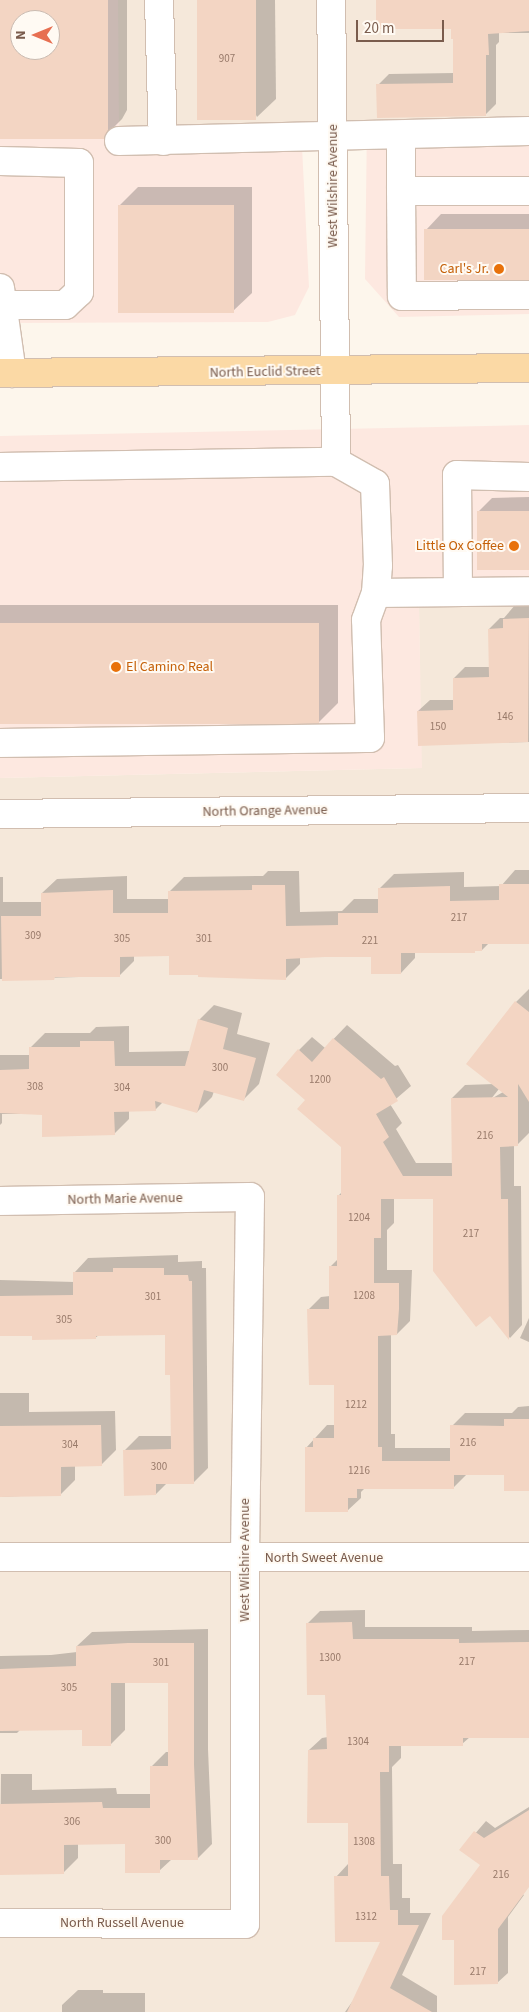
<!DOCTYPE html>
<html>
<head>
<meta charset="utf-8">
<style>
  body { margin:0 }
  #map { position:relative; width:529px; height:2012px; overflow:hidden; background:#fdf6ec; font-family:"Source Sans 3",sans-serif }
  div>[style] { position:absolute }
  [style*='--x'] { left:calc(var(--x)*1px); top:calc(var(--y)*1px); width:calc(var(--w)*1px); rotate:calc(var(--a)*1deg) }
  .residential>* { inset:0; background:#f5e8da; transform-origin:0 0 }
  .commercial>* { inset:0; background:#fde8e0 }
  .shadow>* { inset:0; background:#0003 }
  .building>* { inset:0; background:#f3d5c3; transform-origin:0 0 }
  .roads { filter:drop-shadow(1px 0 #d1beb0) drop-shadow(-1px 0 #d1beb0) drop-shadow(0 1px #d1beb0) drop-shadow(0 -1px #d1beb0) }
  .minor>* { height:28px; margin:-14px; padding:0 14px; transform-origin:14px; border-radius:14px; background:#fff }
  .major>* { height:28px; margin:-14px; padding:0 14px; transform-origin:14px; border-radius:14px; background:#fbd9a5 }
  .dots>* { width:14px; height:14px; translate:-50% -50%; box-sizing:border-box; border:2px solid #fffaf3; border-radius:50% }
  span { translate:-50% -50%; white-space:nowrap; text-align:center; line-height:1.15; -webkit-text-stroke:4px #fffaf3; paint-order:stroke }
  .number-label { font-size:11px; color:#987a6a }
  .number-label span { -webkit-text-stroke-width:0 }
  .street-label { font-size:14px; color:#7a5c4d }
  .food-label { font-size:14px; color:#c56008 }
  .right { translate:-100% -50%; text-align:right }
  .left { translate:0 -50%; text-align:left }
  .north { position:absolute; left:10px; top:10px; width:50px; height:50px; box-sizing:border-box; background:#fffaf3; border:1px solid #cabbb1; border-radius:50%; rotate:270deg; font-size:14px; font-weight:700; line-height:20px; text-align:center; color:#7a5c4d }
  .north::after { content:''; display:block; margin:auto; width:18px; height:22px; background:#e76f51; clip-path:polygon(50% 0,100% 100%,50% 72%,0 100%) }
  .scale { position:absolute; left:356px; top:20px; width:88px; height:22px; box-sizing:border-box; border:2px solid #7a5c4d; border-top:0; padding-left:6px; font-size:15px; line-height:18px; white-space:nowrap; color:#7a5c4d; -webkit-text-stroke:4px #fffaf3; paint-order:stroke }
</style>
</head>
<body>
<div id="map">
  <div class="residential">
    <i style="left:118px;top:0;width:411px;height:128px"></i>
    <i style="clip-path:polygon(529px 605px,529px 2012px,0 2012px,0 778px,421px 768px,419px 606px)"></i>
  </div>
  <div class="commercial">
    <i style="clip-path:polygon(evenodd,0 0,118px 0,119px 128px,301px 126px,309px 287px,295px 315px,268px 322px,0 323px,0 0,20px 20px,50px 20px,50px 50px,20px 50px,20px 20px)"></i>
    <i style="clip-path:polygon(529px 122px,529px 314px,399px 317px,365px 279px,367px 124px)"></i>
    <i style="clip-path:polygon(529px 425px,529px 605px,419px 606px,422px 768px,0 778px,0 436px)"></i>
  </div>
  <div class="shadow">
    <i style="clip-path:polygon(evenodd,0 0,127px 0,127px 110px,122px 119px,103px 138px,0 138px,0 0,20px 20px,50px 20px,50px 50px,20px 50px,20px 20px)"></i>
    <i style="clip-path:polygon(198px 0,275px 0,276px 99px,257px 117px)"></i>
    <i style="clip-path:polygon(377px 0,529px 0,529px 33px,499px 33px,499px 42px,496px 45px,496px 104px,485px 115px,378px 85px,389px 74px,454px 73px,454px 38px,452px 28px)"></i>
    <i style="clip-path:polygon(138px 187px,252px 187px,252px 293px,233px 311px,119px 206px)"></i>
    <i style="clip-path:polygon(441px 214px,529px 214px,529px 278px,426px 230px)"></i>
    <i style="clip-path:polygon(529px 497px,529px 568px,478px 512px,492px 498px)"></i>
    <i style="clip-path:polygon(0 605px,338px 605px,338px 703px,319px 722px,0 722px)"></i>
    <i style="clip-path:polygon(515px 605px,529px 605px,529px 742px,419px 744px,418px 711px,430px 700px,454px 700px,454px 678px,465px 667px,490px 667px,489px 629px,500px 618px,504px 618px)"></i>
    <i style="clip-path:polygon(515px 870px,529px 870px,529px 943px,489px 943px,482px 950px,415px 951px,415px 958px,401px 973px,372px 956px,300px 957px,300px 964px,286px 978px,170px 974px,170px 955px,134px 956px,134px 961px,119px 976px,0 979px,0 877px,3px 877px,3px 902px,42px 902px,42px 893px,57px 879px,127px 876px,127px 899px,169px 899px,169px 892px,184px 877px,263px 876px,268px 871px,299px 871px,300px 912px,342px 911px,354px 899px,380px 899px,380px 888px,394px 874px,464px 872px,464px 887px,501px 886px)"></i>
    <i style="clip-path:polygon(529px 989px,529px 1051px,491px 1099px,529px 1077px,529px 1133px,517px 1145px,514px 1145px,514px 1186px,521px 1186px,522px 1325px,510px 1338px,490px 1314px,434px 1197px,394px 1197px,394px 1223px,387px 1230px,387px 1270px,412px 1270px,410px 1321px,397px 1334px,391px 1334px,391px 1434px,395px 1434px,395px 1448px,452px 1448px,452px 1426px,465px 1413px,512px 1413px,518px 1407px,529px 1406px,529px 1490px,505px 1474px,467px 1474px,453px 1488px,365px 1488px,361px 1492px,361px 1498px,347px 1511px,306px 1448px,327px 1425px,335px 1425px,335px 1384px,308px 1310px,321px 1297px,330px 1296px,330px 1267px,338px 1259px,338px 1196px,343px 1191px,343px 1146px,307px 1100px,299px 1050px,312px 1037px,325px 1048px,347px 1025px,395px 1066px,398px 1065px,411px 1086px,390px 1104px,402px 1123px,396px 1129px,416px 1163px,453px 1163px,452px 1098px,465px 1085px,494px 1084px,516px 1002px)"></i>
    <i style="clip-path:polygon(214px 1005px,242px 1013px,237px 1034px,270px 1043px,259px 1084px,244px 1099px,214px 1091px,212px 1097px,197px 1112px,163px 1102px,155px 1110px,129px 1110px,129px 1119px,114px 1134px,43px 1114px,2px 1114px,2px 1123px,0 1125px,0 1055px,30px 1055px,30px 1048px,45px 1033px,90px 1033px,96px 1027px,129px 1026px,129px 1052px,190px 1051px,199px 1020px)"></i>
    <i style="clip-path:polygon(178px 1255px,178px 1262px,202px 1261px,202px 1268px,206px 1268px,208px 1468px,194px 1482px,167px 1483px,156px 1494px,125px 1450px,139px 1436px,172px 1436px,171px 1374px,166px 1334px,99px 1335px,95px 1338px,34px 1334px,0 1335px,0 1280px,75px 1282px,75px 1272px,88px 1258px)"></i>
    <i style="clip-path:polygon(529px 1318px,529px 1342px,520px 1338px)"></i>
    <i style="clip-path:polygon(0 1393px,29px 1393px,29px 1412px,115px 1411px,116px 1450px,101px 1465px,75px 1465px,75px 1480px,61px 1494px,0 1497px)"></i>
    <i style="clip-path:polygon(365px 1610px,365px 1627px,472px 1627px,472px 1631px,529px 1630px,529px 1737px,470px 1737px,462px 1744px,401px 1745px,401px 1758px,392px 1767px,393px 1864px,402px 1864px,402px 1898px,410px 1898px,410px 1913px,431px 1913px,402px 1975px,437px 1996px,437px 2012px,345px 2012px,357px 1995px,382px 1941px,336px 1877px,348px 1864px,349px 1822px,309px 1750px,322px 1738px,328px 1737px,326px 1693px,307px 1624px,320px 1611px)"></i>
    <i style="clip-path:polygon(208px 1629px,208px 1749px,212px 1844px,197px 1859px,172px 1859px,159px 1871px,126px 1843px,78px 1844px,78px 1858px,63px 1873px,0 1874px,1px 1774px,32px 1774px,32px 1790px,116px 1788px,117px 1794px,151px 1794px,151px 1767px,166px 1752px,169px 1752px,169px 1682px,125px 1682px,125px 1730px,110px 1745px,83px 1728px,21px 1729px,17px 1733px,0 1733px,0 1656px,51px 1655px,77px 1652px,77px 1646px,92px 1632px)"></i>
    <i style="clip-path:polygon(529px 1807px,529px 1883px,518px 1891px,524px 1895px,508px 1917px,508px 1973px,497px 1983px,482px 1865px,461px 1850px,486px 1821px,495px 1828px)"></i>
    <i style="clip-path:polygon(78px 1990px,103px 1990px,103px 1993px,145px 1993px,145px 2012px,62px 2012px,62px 2005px)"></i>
  </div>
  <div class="building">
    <i style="clip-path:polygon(evenodd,0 0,108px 0,108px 130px,104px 139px,0 139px,0 0,20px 20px,50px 20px,50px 50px,20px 50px,20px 20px)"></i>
    <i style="left:197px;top:0;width:59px;height:120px"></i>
    <i style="clip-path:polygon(376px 0,529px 0,529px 31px,488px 34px,489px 55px,486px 55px,486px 116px,377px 118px,376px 84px,453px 83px,453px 39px,451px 39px,451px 29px,376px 29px)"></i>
    <i style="left:118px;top:205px;width:116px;height:108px"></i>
    <i style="left:424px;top:229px;width:105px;height:51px"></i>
    <i style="left:529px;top:511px;width:59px;height:52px;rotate:90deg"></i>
    <i style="clip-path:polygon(529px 618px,528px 742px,418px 746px,417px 711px,453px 710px,453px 678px,489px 677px,488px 629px,503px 628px,503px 619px)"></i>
    <i style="left:0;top:623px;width:319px;height:101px"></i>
    <i style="clip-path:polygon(499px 884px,529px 884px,529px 944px,482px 944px,482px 951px,475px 951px,475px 953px,401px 953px,401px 974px,371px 974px,371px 957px,325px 957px,286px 959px,286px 980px,198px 977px,198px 975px,169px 975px,169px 956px,120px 957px,120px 977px,55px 977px,54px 980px,2px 981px,1px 916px,41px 916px,41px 893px,113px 890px,113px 913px,168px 913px,168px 891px,252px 890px,252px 885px,285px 885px,286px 926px,338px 925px,338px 913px,378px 913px,378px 888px,450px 886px,450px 901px,499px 900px)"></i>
    <i style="clip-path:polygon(515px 1001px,529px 1012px,529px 1102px,518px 1084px,518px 1146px,500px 1147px,501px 1199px,508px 1199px,509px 1340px,490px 1316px,476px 1327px,433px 1271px,433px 1199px,381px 1199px,381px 1238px,374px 1238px,374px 1283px,399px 1283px,399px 1309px,397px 1335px,378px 1336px,378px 1447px,382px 1447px,382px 1461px,450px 1461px,450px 1425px,504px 1426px,504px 1419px,529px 1419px,529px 1491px,504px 1491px,504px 1475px,454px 1475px,454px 1489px,357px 1489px,357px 1498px,348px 1498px,348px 1512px,305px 1512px,305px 1447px,313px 1447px,313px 1438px,334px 1438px,334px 1385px,309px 1385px,307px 1309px,329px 1309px,329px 1266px,337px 1266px,337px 1195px,341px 1195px,341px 1147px,297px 1109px,305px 1100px,276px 1075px,298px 1049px,312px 1062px,333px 1038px,381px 1079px,384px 1077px,398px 1101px,376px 1114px,389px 1137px,383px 1142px,403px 1176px,452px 1176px,451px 1098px,508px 1097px,466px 1064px)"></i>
    <i style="clip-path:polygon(198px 1019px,228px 1028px,223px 1049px,256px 1058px,244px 1101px,204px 1090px,197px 1113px,155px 1101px,156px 1111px,114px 1112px,115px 1135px,42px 1137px,42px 1115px,0 1113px,0 1070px,29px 1069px,29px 1047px,80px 1047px,80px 1041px,114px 1041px,115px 1066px,185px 1066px)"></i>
    <i style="clip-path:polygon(113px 1268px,164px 1268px,164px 1275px,188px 1275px,189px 1281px,192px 1281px,194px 1484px,156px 1484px,156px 1495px,124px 1496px,123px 1450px,171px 1449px,170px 1375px,165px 1375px,165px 1335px,96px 1336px,96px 1339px,32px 1340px,32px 1336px,0 1336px,0 1296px,73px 1295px,73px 1272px,113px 1272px)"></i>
    <i style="clip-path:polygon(101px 1425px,102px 1466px,61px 1467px,61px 1496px,0 1497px,0 1426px)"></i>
    <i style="clip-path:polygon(352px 1622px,353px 1639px,459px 1639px,459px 1643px,529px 1642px,529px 1738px,463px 1738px,463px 1746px,389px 1746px,389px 1772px,380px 1772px,381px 1876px,389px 1876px,390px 1910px,398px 1910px,398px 1925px,419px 1925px,390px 1988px,432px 2012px,347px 2012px,380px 1942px,335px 1942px,334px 1876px,348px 1876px,348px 1823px,307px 1823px,308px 1750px,327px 1749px,325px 1695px,307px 1695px,306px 1623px)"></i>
    <i style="clip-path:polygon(128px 1643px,194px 1643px,194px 1764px,198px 1860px,160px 1860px,160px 1873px,125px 1873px,125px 1844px,64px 1845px,64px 1874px,0 1875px,0 1804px,102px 1802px,103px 1808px,150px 1808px,150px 1766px,168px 1766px,168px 1683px,111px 1683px,111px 1746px,82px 1746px,82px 1730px,0 1731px,0 1669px,76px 1666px,76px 1646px)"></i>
    <i style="clip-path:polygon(529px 1810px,529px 1887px,498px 1929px,498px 1984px,454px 1985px,454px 1940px,442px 1940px,442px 1916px,480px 1865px,459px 1850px,474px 1831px,484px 1838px)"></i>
  </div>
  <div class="roads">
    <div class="minor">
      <i style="--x:159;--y:0;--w:141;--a:88.4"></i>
      <i style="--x:401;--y:135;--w:56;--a:90"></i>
      <i style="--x:401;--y:191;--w:128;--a:0"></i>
      <i style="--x:119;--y:141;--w:410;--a:-1.4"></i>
      <i style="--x:0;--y:161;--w:79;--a:1.5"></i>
      <i style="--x:79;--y:163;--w:129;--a:90"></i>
      <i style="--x:79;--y:292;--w:19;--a:137"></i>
      <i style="--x:65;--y:305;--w:65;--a:180"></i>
      <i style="--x:401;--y:191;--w:105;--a:89.5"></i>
      <i style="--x:402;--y:296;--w:127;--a:-0.5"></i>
      <i style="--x:0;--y:288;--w:86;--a:82"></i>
      <i style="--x:0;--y:467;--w:336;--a:-0.9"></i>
      <i style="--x:458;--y:592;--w:117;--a:-90.5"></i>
      <i style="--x:457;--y:475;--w:72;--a:1.6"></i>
      <i style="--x:376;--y:593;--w:153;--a:-0.7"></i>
      <i style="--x:0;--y:743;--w:370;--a:-0.8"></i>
      <i style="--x:370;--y:738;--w:118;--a:-91.9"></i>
      <i style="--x:366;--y:620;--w:29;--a:-70"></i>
      <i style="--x:376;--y:593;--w:27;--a:-86"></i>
      <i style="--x:378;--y:566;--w:82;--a:-92.1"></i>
      <i style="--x:375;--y:484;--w:45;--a:-150.6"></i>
      <i style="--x:336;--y:462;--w:462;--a:-90.6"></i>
      <i style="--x:0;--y:814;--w:529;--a:-0.65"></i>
      <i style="--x:0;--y:1201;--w:250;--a:-0.9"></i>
      <i style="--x:250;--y:1197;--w:362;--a:90.8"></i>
      <i style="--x:245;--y:1559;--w:365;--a:90"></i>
      <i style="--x:245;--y:1924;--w:245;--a:-179.8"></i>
      <i style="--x:0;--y:1557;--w:529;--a:0"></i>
    </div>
    <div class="major">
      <i style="--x:0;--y:373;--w:529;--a:-0.54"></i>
    </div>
  </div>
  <div class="dots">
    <i style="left:499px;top:269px;background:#e8710a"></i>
    <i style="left:514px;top:546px;background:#e8710a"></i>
    <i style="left:116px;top:667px;background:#e8710a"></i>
  </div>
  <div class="number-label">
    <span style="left:227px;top:59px">907</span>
    <span style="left:505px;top:717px">146</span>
    <span style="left:438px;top:727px">150</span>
    <span style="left:459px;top:918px">217</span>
    <span style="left:33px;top:936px">309</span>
    <span style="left:122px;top:939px">305</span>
    <span style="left:204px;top:939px">301</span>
    <span style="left:370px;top:941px">221</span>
    <span style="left:220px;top:1068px">300</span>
    <span style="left:320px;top:1080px">1200</span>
    <span style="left:35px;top:1087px">308</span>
    <span style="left:122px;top:1088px">304</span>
    <span style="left:485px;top:1136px">216</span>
    <span style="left:359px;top:1218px">1204</span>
    <span style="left:471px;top:1234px">217</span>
    <span style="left:364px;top:1296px">1208</span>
    <span style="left:153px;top:1297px">301</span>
    <span style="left:64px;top:1320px">305</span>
    <span style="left:356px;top:1405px">1212</span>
    <span style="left:468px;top:1443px">216</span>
    <span style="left:70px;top:1445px">304</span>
    <span style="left:159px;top:1467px">300</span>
    <span style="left:359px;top:1471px">1216</span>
    <span style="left:330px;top:1658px">1300</span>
    <span style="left:467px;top:1662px">217</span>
    <span style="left:161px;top:1663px">301</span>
    <span style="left:69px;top:1688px">305</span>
    <span style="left:358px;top:1742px">1304</span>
    <span style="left:72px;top:1822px">306</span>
    <span style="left:163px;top:1841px">300</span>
    <span style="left:364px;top:1842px">1308</span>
    <span style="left:501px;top:1875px">216</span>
    <span style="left:366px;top:1917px">1312</span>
    <span style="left:478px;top:1972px">217</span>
  </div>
  <div class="street-label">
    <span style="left:333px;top:186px;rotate:-90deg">West Wilshire Avenue</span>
    <span style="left:265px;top:372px;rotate:-1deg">North Euclid Street</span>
    <span style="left:265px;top:811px;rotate:-1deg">North Orange Avenue</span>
    <span style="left:125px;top:1199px;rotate:-1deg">North Marie Avenue</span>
    <span style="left:324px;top:1558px">North Sweet Avenue</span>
    <span style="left:245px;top:1560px;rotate:-90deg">West Wilshire Avenue</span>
    <span style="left:122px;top:1923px">North Russell Avenue</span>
  </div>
  <div class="food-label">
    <span class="right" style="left:489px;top:269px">Carl's Jr.</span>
    <span class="right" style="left:504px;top:546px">Little Ox Coffee</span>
    <span class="left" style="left:126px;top:667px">El Camino Real</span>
  </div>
  <div class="north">N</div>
  <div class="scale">20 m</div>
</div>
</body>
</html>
